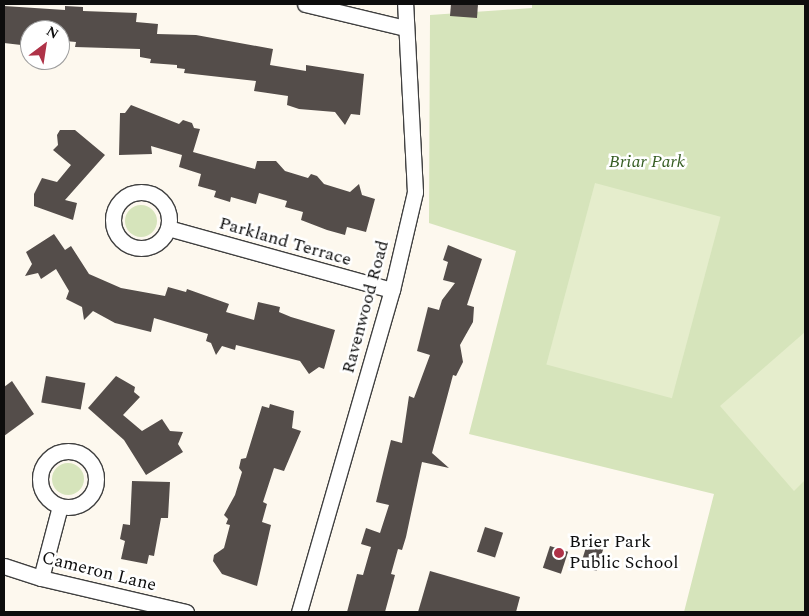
<!DOCTYPE html>
<html>
<head>
<meta charset="utf-8">
<style>
  body { margin:0 }
  #map { position:relative; width:809px; height:616px; overflow:hidden; background:#fdf8ee; font-family:Spectral,serif }
  div>[style] { position:absolute }
  [style*='--x'] { left:calc(var(--x)*1px); top:calc(var(--y)*1px); width:calc(var(--w)*1px); rotate:calc(var(--a)*1deg) }
  .green>* { inset:0; background:#d6e4bb }
  .round { border-radius:50% }
  .pitch>* { inset:0; background:#e5edcc; transform-origin:0 0 }
  .building>* { inset:0; background:#544d4a; transform-origin:0 0 }
  .roads { filter:drop-shadow(1px 0 #404040) drop-shadow(-1px 0 #404040) drop-shadow(0 1px #404040) drop-shadow(0 -1px #404040) }
  .minor>* { height:15px; margin:-7.5px; padding:0 7.5px; transform-origin:7.5px; border-radius:7.5px; background:#fff }
  .minor>.ring { margin:-7.5px; padding:0; box-sizing:content-box; background:none; border:15px solid #fff; border-radius:50% }
  .dots>* { width:14px; height:14px; translate:-50% -50%; box-sizing:border-box; border:2px solid #fff; border-radius:50% }
  span { translate:-50% -50%; white-space:nowrap; text-align:center; line-height:1.15; -webkit-text-stroke:5px #fff; paint-order:stroke }
  .park-label { font-size:18px; color:#375e24; font-style:italic }
  .street-label { font-size:18px; color:#0d0d0d }
  .poi-label { font-size:18px; color:#0d0d0d }
  .left { translate:0 -50%; text-align:left }
  .frame { position:absolute; inset:0; border:5px solid #0d0d0d; pointer-events:none }
  .north { position:absolute; left:20px; top:20px; width:50px; height:50px; box-sizing:border-box; background:#fff; border:1px solid #9e9e9e; border-radius:50%; rotate:31deg; font-size:14px; font-weight:700; line-height:20px; text-align:center; color:#0d0d0d }
  .north::after { content:''; display:block; margin:auto; width:18px; height:22px; background:#af3348; clip-path:polygon(50% 0,100% 100%,50% 72%,0 100%) }
</style>
</head>
<body>
<div id="map">
  <div class="green">
    <i style="clip-path:polygon(532px 4px,805px 4px,805px 612px,684px 612px,714px 494px,469px 434px,516px 251px,429px 223px,430px 15px,532px 8px)"></i>
    <i class="round" style="left:125px;top:205px;width:32px;height:32px"></i>
    <i class="round" style="left:52px;top:463px;width:32px;height:32px"></i>
  </div>
  <div class="pitch">
    <i style="left:595px;top:183px;width:130px;height:188px;rotate:15deg"></i>
    <i style="clip-path:polygon(805px 332px,805px 480px,794px 491px,720px 406px)"></i>
  </div>
  <div class="building">
    <i style="clip-path:polygon(451px 4px,478px 4px,477px 18px,450px 16px)"></i>
    <i style="clip-path:polygon(4px 6px,65px 10px,65px 6px,83px 7px,83px 11px,137px 13px,136px 22px,158px 24px,157px 34px,196px 35px,273px 49px,270px 65px,306px 71px,306px 65px,364px 74px,360px 115px,351px 114px,345px 125px,335px 112px,299px 109px,287px 105px,288px 96px,254px 91px,256px 81px,184px 73px,185px 69px,177px 68px,177px 65px,150px 63px,151px 59px,140px 57px,140px 49px,75px 47px,76px 42px,65px 41px,65px 30px,30px 30px,30px 46px,4px 43px)"></i>
    <i style="clip-path:polygon(131px 105px,179px 124px,183px 120px,192px 123px,194px 128px,200px 129px,193px 152px,255px 169px,257px 161px,276px 161px,285px 171px,308px 178px,311px 174px,317px 176px,324px 184px,350px 192px,359px 184px,362px 195px,375px 199px,366px 232px,347px 227px,345px 235px,327px 230px,301px 220px,303px 212px,285px 207px,287px 201px,259px 193px,256px 204px,231px 197px,230px 202px,214px 197px,216px 191px,198px 186px,201px 174px,179px 167px,182px 155px,151px 146px,152px 154px,119px 155px,120px 113px,125px 113px)"></i>
    <i style="clip-path:polygon(60px 130px,75px 130px,105px 155px,65px 200px,77px 203px,73px 220px,34px 206px,34px 194px,42px 178px,57px 182px,71px 165px,53px 150px,58px 145px,57px 135px)"></i>
    <i style="clip-path:polygon(54px 234px,65px 250px,71px 246px,89px 274px,121px 288px,165px 296px,168px 287px,186px 292px,187px 289px,229px 304px,226px 312px,254px 320px,258px 302px,280px 307px,279px 312px,291px 317px,335px 330px,324px 369px,319px 367px,309px 374px,300px 361px,236px 345px,235px 350px,222px 346px,216px 355px,211px 343px,206px 341px,208px 334px,154px 318px,151px 332px,115px 323px,93px 311px,84px 320px,82px 307px,66px 299px,69px 291px,56px 269px,41px 279px,38px 273px,25px 276px,32px 264px,26px 252px)"></i>
    <i style="clip-path:polygon(448px 245px,482px 259px,467px 305px,474px 307px,473px 322px,460px 345px,463px 362px,456px 376px,453px 375px,432px 453px,449px 468px,422px 462px,406px 537px,402px 550px,398px 549px,391px 574px,395px 575px,385px 612px,347px 612px,357px 574px,363px 575px,371px 547px,361px 544px,366px 528px,380px 533px,389px 505px,376px 502px,391px 440px,402px 443px,409px 396px,414px 398px,430px 355px,417px 351px,428px 307px,439px 310px,442px 300px,455px 283px,443px 280px,448px 262px,443px 260px)"></i>
    <i style="left:46px;top:376px;width:40px;height:27px;rotate:10deg"></i>
    <i style="clip-path:polygon(116px 376px,135px 387px,134px 392px,140px 397px,123px 415px,142px 431px,162px 419px,170px 431px,183px 432px,178px 444px,183px 452px,146px 475px,124px 440px,88px 408px)"></i>
    <i style="clip-path:polygon(12px 381px,34px 414px,4px 436px,4px 387px)"></i>
    <i style="clip-path:polygon(270px 404px,294px 411px,292px 428px,301px 431px,284px 471px,274px 468px,263px 502px,267px 504px,262px 522px,271px 525px,257px 586px,222px 574px,213px 561px,214px 555px,224px 548px,230px 525px,226px 524px,228px 519px,224px 515px,235px 495px,242px 472px,239px 468px,241px 459px,246px 458px,262px 406px,269px 408px)"></i>
    <i style="clip-path:polygon(132px 481px,170px 482px,168px 518px,161px 518px,154px 556px,149px 555px,147px 564px,121px 559px,125px 541px,120px 539px,123px 524px,130px 525px)"></i>
    <i style="left:485px;top:527px;width:19px;height:26px;rotate:18deg"></i>
    <i style="left:587px;top:544px;width:17px;height:23px;rotate:17deg"></i>
    <i style="left:550px;top:546px;width:19px;height:23px;rotate:18deg"></i>
    <i style="clip-path:polygon(430px 571px,520px 597px,516px 612px,418px 612px)"></i>
  </div>
  <div class="roads">
    <div class="minor">
      <i style="--x:305;--y:4;--w:103;--a:13.5"></i>
      <i class="ring" style="left:113px;top:192px;width:41px;height:41px"></i>
      <i style="--x:168;--y:228;--w:232;--a:15.5"></i>
      <i class="ring" style="left:40px;top:451px;width:41px;height:41px"></i>
      <i style="--x:4;--y:566;--w:39;--a:18"></i>
      <i style="--x:41;--y:578;--w:149;--a:13.2"></i>
      <i style="--x:41;--y:578;--w:74;--a:-75.2"></i>
      <i style="--x:299;--y:612;--w:335;--a:-73.9"></i>
      <i style="--x:392;--y:290;--w:101;--a:-76.8"></i>
      <i style="--x:415;--y:192;--w:188;--a:-93"></i>
    </div>
  </div>
  <div class="dots">
    <i style="left:559px;top:553px;background:#af3348"></i>
  </div>
  <div class="park-label">
    <span style="left:647px;top:162px">Briar Park</span>
  </div>
  <div class="street-label">
    <span style="left:285px;top:242px;rotate:16deg">Parkland Terrace</span>
    <span style="left:366px;top:307px;rotate:-75deg">Ravenwood Road</span>
    <span style="left:99px;top:572px;rotate:14deg">Cameron Lane</span>
  </div>
  <div class="poi-label">
    <span class="left" style="left:569px;top:553px">Brier Park<br>Public School</span>
  </div>
  <div class="frame"></div>
  <div class="north">N</div>
</div>
</body>
</html>
